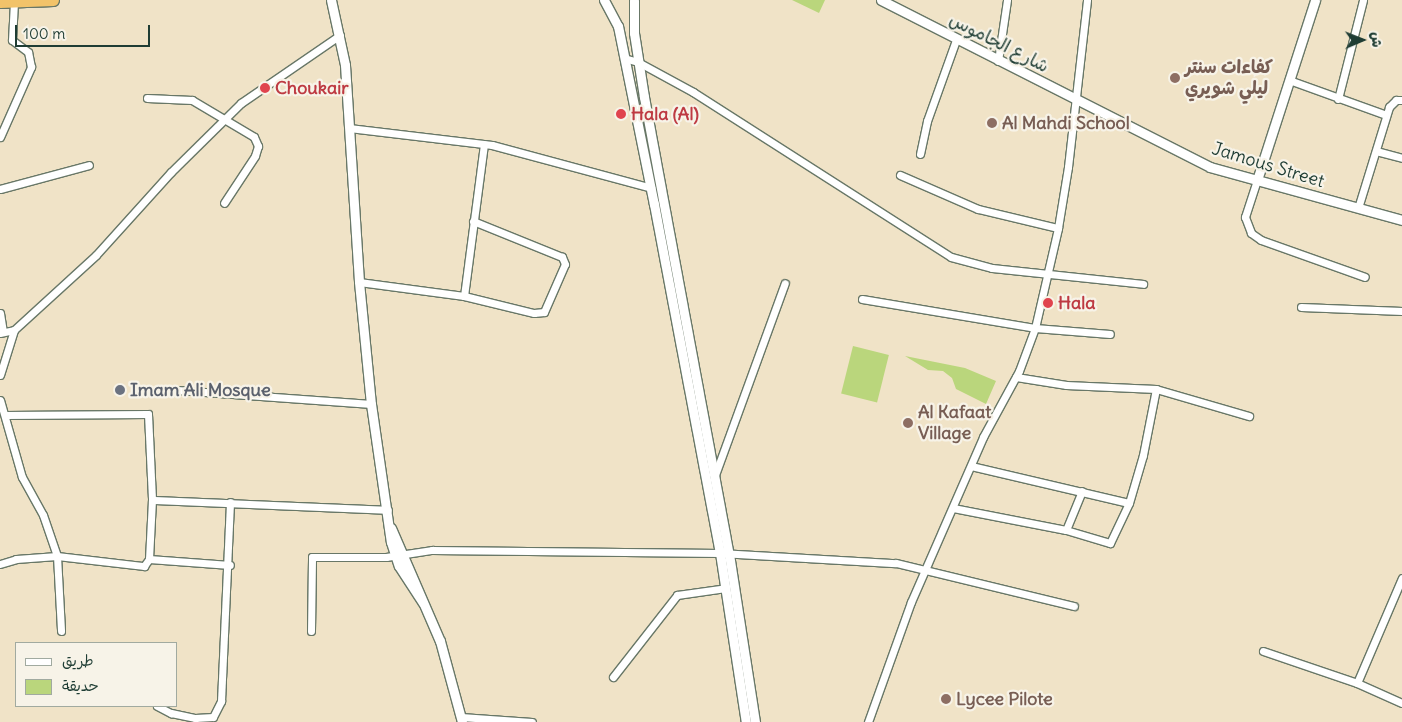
<!DOCTYPE html>
<html>
<head>
<meta charset="utf-8">
<style>
  body { margin:0 }
  #map { position:relative; width:1402px; height:722px; overflow:hidden; background:#f0e3c7; font-family:Delius,"Playpen Sans Arabic",sans-serif }
  div>[style] { position:absolute }
  [style*='--x'] { left:calc(var(--x)*1px); top:calc(var(--y)*1px); width:calc(var(--w)*1px); rotate:calc(var(--a)*1deg) }
  .green>* { inset:0; background:#bad67c; transform-origin:0 0 }
  .roads { filter:drop-shadow(1px 0 #687767) drop-shadow(-1px 0 #687767) drop-shadow(0 1px #687767) drop-shadow(0 -1px #687767) }
  .minor>* { height:7px; margin:-3.5px; padding:0 3.5px; transform-origin:3.5px; border-radius:3.5px; background:#fff }
  .tertiary>* { height:9px; margin:-4.5px; padding:0 4.5px; transform-origin:4.5px; border-radius:4.5px; background:#fff }
  .trunk>* { height:11px; margin:-5.5px; padding:0 5.5px; transform-origin:5.5px; border-radius:5.5px; background:#f2c36a }
  .dots>* { width:14px; height:14px; translate:-50% -50%; box-sizing:border-box; border:2px solid #f7f3e8; border-radius:50% }
  span { translate:-50% -50%; white-space:nowrap; text-align:center; line-height:1.15; -webkit-text-stroke:4.5px #f7f3e8; paint-order:stroke }
  .street-label { font-size:18px; color:#1f3d34 }
  .education-label { font-size:18px; color:#785e54; font-weight:700 }
  .left { translate:0 -50%; text-align:left }
  .health-label { font-size:18px; color:#be3a42; font-weight:700 }
  .worship-label { font-size:18px; color:#5b616d; font-weight:700 }
  .legend { position:absolute; left:15px; top:642px; width:162px; height:65px; box-sizing:border-box; background:#f7f3e8; border:1px solid #a1aaa0; margin:0; padding:6px 9px; list-style:none; font-size:15px; color:#1f3d34 }
  .legend li { display:flex; align-items:center; gap:10px; height:25px }
  .legend b { width:25px; border:1px solid #a1aaa0 }
  .north { position:absolute; left:1337px; top:15px; width:50px; height:50px; -webkit-text-stroke:4px #f7f3e8; paint-order:stroke; rotate:89deg; font-size:14px; font-weight:700; line-height:20px; text-align:center; color:#1f3d34 }
  .north::after { content:''; display:block; margin:auto; width:18px; height:22px; background:#1f3d34; clip-path:polygon(50% 0,100% 100%,50% 72%,0 100%) }
  .scale { position:absolute; left:15px; top:25px; width:135px; height:22px; box-sizing:border-box; border:2px solid #1f3d34; border-top:0; padding-left:6px; font-size:15px; line-height:18px; white-space:nowrap; color:#1f3d34; -webkit-text-stroke:4px #f7f3e8; paint-order:stroke }
</style>
</head>
<body>
<div id="map">
  <div class="green">
    <i style="clip-path:polygon(792px 0,825px 0,819px 13px)"></i>
    <i style="left:853px;top:346px;width:37px;height:49px;rotate:14deg"></i>
    <i style="clip-path:polygon(905px 356px,965px 368px,996px 381px,986px 404px,956px 389px,952px 378px,943px 371px,928px 370px)"></i>
  </div>
  <div class="roads">
    <div class="minor">
      <i style="--x:624;--y:58;--w:15;--a:16"></i>
      <i style="--x:638;--y:62;--w:63;--a:28.6"></i>
      <i style="--x:693;--y:92;--w:306;--a:32.6"></i>
      <i style="--x:951;--y:257;--w:42;--a:15"></i>
      <i style="--x:992;--y:268;--w:152;--a:6"></i>
      <i style="--x:998;--y:61;--w:62;--a:-81.6"></i>
      <i style="--x:1289;--y:80;--w:103;--a:19.8"></i>
      <i style="--x:147;--y:98;--w:45;--a:2.5"></i>
      <i style="--x:192;--y:100;--w:72;--a:30.8"></i>
      <i style="--x:254;--y:137;--w:10;--a:66"></i>
      <i style="--x:258;--y:146;--w:10;--a:107"></i>
      <i style="--x:255;--y:156;--w:56;--a:123.4"></i>
      <i style="--x:1338;--y:99;--w:102;--a:-75.8"></i>
      <i style="--x:349;--y:128;--w:144;--a:6.8"></i>
      <i style="--x:492;--y:145;--w:165;--a:15.1"></i>
      <i style="--x:0;--y:137;--w:77;--a:-66.1"></i>
      <i style="--x:31;--y:67;--w:15;--a:-101"></i>
      <i style="--x:28;--y:52;--w:20;--a:-143"></i>
      <i style="--x:12;--y:40;--w:38;--a:-87"></i>
      <i style="--x:1376;--y:151;--w:27;--a:15"></i>
      <i style="--x:920;--y:154;--w:34;--a:-78"></i>
      <i style="--x:927;--y:121;--w:86;--a:-70.3"></i>
      <i style="--x:900;--y:175;--w:85;--a:23.6"></i>
      <i style="--x:978;--y:209;--w:82;--a:13.4"></i>
      <i style="--x:1257;--y:180;--w:39;--a:108"></i>
      <i style="--x:1245;--y:217;--w:17;--a:69"></i>
      <i style="--x:1251;--y:233;--w:12;--a:35"></i>
      <i style="--x:1261;--y:240;--w:110;--a:19.6"></i>
      <i style="--x:0;--y:189;--w:92;--a:-15.1"></i>
      <i style="--x:1358;--y:208;--w:106;--a:-72.9"></i>
      <i style="--x:1389;--y:107;--w:10;--a:-45"></i>
      <i style="--x:1396;--y:100;--w:6;--a:0"></i>
      <i style="--x:359;--y:282;--w:106;--a:7.6"></i>
      <i style="--x:464;--y:296;--w:72;--a:13.7"></i>
      <i style="--x:534;--y:313;--w:10;--a:-6"></i>
      <i style="--x:544;--y:312;--w:52;--a:-66.4"></i>
      <i style="--x:565;--y:264;--w:8;--a:-113"></i>
      <i style="--x:562;--y:257;--w:96;--a:-158"></i>
      <i style="--x:464;--y:296;--w:153;--a:-82.5"></i>
      <i style="--x:862;--y:299;--w:175;--a:9.5"></i>
      <i style="--x:1035;--y:328;--w:75;--a:4.6"></i>
      <i style="--x:1301;--y:307;--w:101;--a:2.3"></i>
      <i style="--x:0;--y:313;--w:19;--a:81"></i>
      <i style="--x:0;--y:333;--w:14;--a:-12"></i>
      <i style="--x:14;--y:330;--w:111;--a:-42.4"></i>
      <i style="--x:96;--y:255;--w:112;--a:-47.9"></i>
      <i style="--x:171;--y:172;--w:98;--a:-44.6"></i>
      <i style="--x:241;--y:103;--w:120;--a:-34.5"></i>
      <i style="--x:0;--y:375;--w:47;--a:-72.7"></i>
      <i style="--x:1016;--y:377;--w:51;--a:9.1"></i>
      <i style="--x:1066;--y:385;--w:90;--a:2.5"></i>
      <i style="--x:1156;--y:389;--w:97;--a:16.2"></i>
      <i style="--x:177;--y:390;--w:195;--a:4.1"></i>
      <i style="--x:0;--y:400;--w:80;--a:74.1"></i>
      <i style="--x:22;--y:477;--w:43;--a:61.1"></i>
      <i style="--x:43;--y:515;--w:43;--a:71.1"></i>
      <i style="--x:57;--y:556;--w:75;--a:86.9"></i>
      <i style="--x:5;--y:415;--w:143;--a:-0.4"></i>
      <i style="--x:148;--y:414;--w:86;--a:87.3"></i>
      <i style="--x:971;--y:466;--w:162;--a:13.2"></i>
      <i style="--x:715;--y:475;--w:204;--a:-70"></i>
      <i style="--x:953;--y:508;--w:115;--a:11"></i>
      <i style="--x:1066;--y:530;--w:46;--a:16.5"></i>
      <i style="--x:1110;--y:543;--w:44;--a:-64.6"></i>
      <i style="--x:1129;--y:503;--w:50;--a:-73.7"></i>
      <i style="--x:1143;--y:455;--w:67;--a:-78.9"></i>
      <i style="--x:1066;--y:530;--w:42;--a:-67.7"></i>
      <i style="--x:149;--y:559;--w:81;--a:4.2"></i>
      <i style="--x:0;--y:564;--w:17;--a:-17"></i>
      <i style="--x:16;--y:559;--w:41;--a:-4.2"></i>
      <i style="--x:57;--y:556;--w:88;--a:6.6"></i>
      <i style="--x:144;--y:566;--w:9;--a:-54"></i>
      <i style="--x:149;--y:559;--w:59;--a:-87.1"></i>
      <i style="--x:152;--y:500;--w:236;--a:2.4"></i>
      <i style="--x:311;--y:631;--w:74;--a:-89.2"></i>
      <i style="--x:312;--y:557;--w:74;--a:0"></i>
      <i style="--x:386;--y:557;--w:47;--a:-8.7"></i>
      <i style="--x:432;--y:550;--w:288;--a:0.6"></i>
      <i style="--x:720;--y:553;--w:176;--a:3.3"></i>
      <i style="--x:896;--y:563;--w:183;--a:13.6"></i>
      <i style="--x:1263;--y:651;--w:99;--a:18.8"></i>
      <i style="--x:1357;--y:683;--w:49;--a:24"></i>
      <i style="--x:613;--y:677;--w:104;--a:-52"></i>
      <i style="--x:677;--y:595;--w:49;--a:-8.1"></i>
      <i style="--x:1357;--y:683;--w:114;--a:-66.8"></i>
      <i style="--x:157;--y:706;--w:16;--a:27"></i>
      <i style="--x:171;--y:713;--w:25;--a:12"></i>
      <i style="--x:195;--y:718;--w:18;--a:-3"></i>
      <i style="--x:213;--y:717;--w:18;--a:-63"></i>
      <i style="--x:221;--y:701;--w:199;--a:-87.4"></i>
      <i style="--x:461;--y:717;--w:71;--a:4"></i>
      <i style="--x:868;--y:722;--w:127;--a:-70.3"></i>
      <i style="--x:911;--y:602;--w:180;--a:-66.4"></i>
      <i style="--x:983;--y:437;--w:75;--a:-61.4"></i>
      <i style="--x:1019;--y:371;--w:46;--a:-69.6"></i>
      <i style="--x:1035;--y:328;--w:103;--a:-77"></i>
      <i style="--x:1058;--y:228;--w:62;--a:-80.7"></i>
      <i style="--x:1068;--y:167;--w:168;--a:-83.5"></i>
    </div>
    <div class="tertiary">
      <i style="--x:331;--y:0;--w:66;--a:77.8"></i>
      <i style="--x:345;--y:65;--w:217;--a:86.3"></i>
      <i style="--x:359;--y:282;--w:123;--a:84.4"></i>
      <i style="--x:371;--y:404;--w:139;--a:81.8"></i>
      <i style="--x:391;--y:542;--w:25;--a:72"></i>
      <i style="--x:399;--y:566;--w:44;--a:57"></i>
      <i style="--x:604;--y:0;--w:30;--a:62"></i>
      <i style="--x:618;--y:26;--w:182;--a:78.6"></i>
      <i style="--x:654;--y:204;--w:355;--a:79.3"></i>
      <i style="--x:720;--y:553;--w:171;--a:81.3"></i>
      <i style="--x:634;--y:0;--w:33;--a:90"></i>
      <i style="--x:634;--y:33;--w:65;--a:81.1"></i>
      <i style="--x:644;--y:97;--w:465;--a:79.5"></i>
      <i style="--x:729;--y:554;--w:170;--a:81.2"></i>
      <i style="--x:881;--y:0;--w:369;--a:26.9"></i>
      <i style="--x:1210;--y:167;--w:199;--a:15.4"></i>
      <i style="--x:1257;--y:180;--w:189;--a:-72.1"></i>
      <i style="--x:391;--y:528;--w:123;--a:66.6"></i>
      <i style="--x:440;--y:641;--w:84;--a:74.8"></i>
    </div>
    <div class="trunk">
      <i style="--x:0;--y:2;--w:53;--a:-2.2"></i>
    </div>
  </div>
  <div class="dots">
    <i style="left:1175px;top:78px;background:#8d6e63"></i>
    <i style="left:265px;top:88px;background:#e0444e"></i>
    <i style="left:621px;top:114px;background:#e0444e"></i>
    <i style="left:992px;top:123px;background:#8d6e63"></i>
    <i style="left:1048px;top:303px;background:#e0444e"></i>
    <i style="left:120px;top:390px;background:#6b7280"></i>
    <i style="left:908px;top:423px;background:#8d6e63"></i>
    <i style="left:946px;top:699px;background:#8d6e63"></i>
  </div>
  <div class="street-label">
    <span style="left:999px;top:43px;rotate:27deg">شارع الجاموس</span>
    <span style="left:1268px;top:165px;rotate:17deg">Jamous Street</span>
  </div>
  <div class="education-label">
    <span class="left" style="left:1185px;top:78px">كفاءات سنتر<br>ليلي شويري</span>
    <span class="left" style="left:1002px;top:123px">Al Mahdi School</span>
    <span class="left" style="left:918px;top:423px">Al Kafaat<br>Village</span>
    <span class="left" style="left:956px;top:699px">Lycee Pilote</span>
  </div>
  <div class="health-label">
    <span class="left" style="left:275px;top:88px">Choukair</span>
    <span class="left" style="left:631px;top:114px">Hala (Al)</span>
    <span class="left" style="left:1058px;top:303px">Hala</span>
  </div>
  <div class="worship-label">
    <span class="left" style="left:130px;top:390px">Imam Ali Mosque</span>
  </div>
  <ul class="legend">
  <li><b style="height:6px;background:#fff"></b>طريق</li>
  <li><b style="height:14px;background:#bad67c"></b>حديقة</li>
  </ul>
  <div class="north">ش</div>
  <div class="scale">100 m</div>
</div>
</body>
</html>
